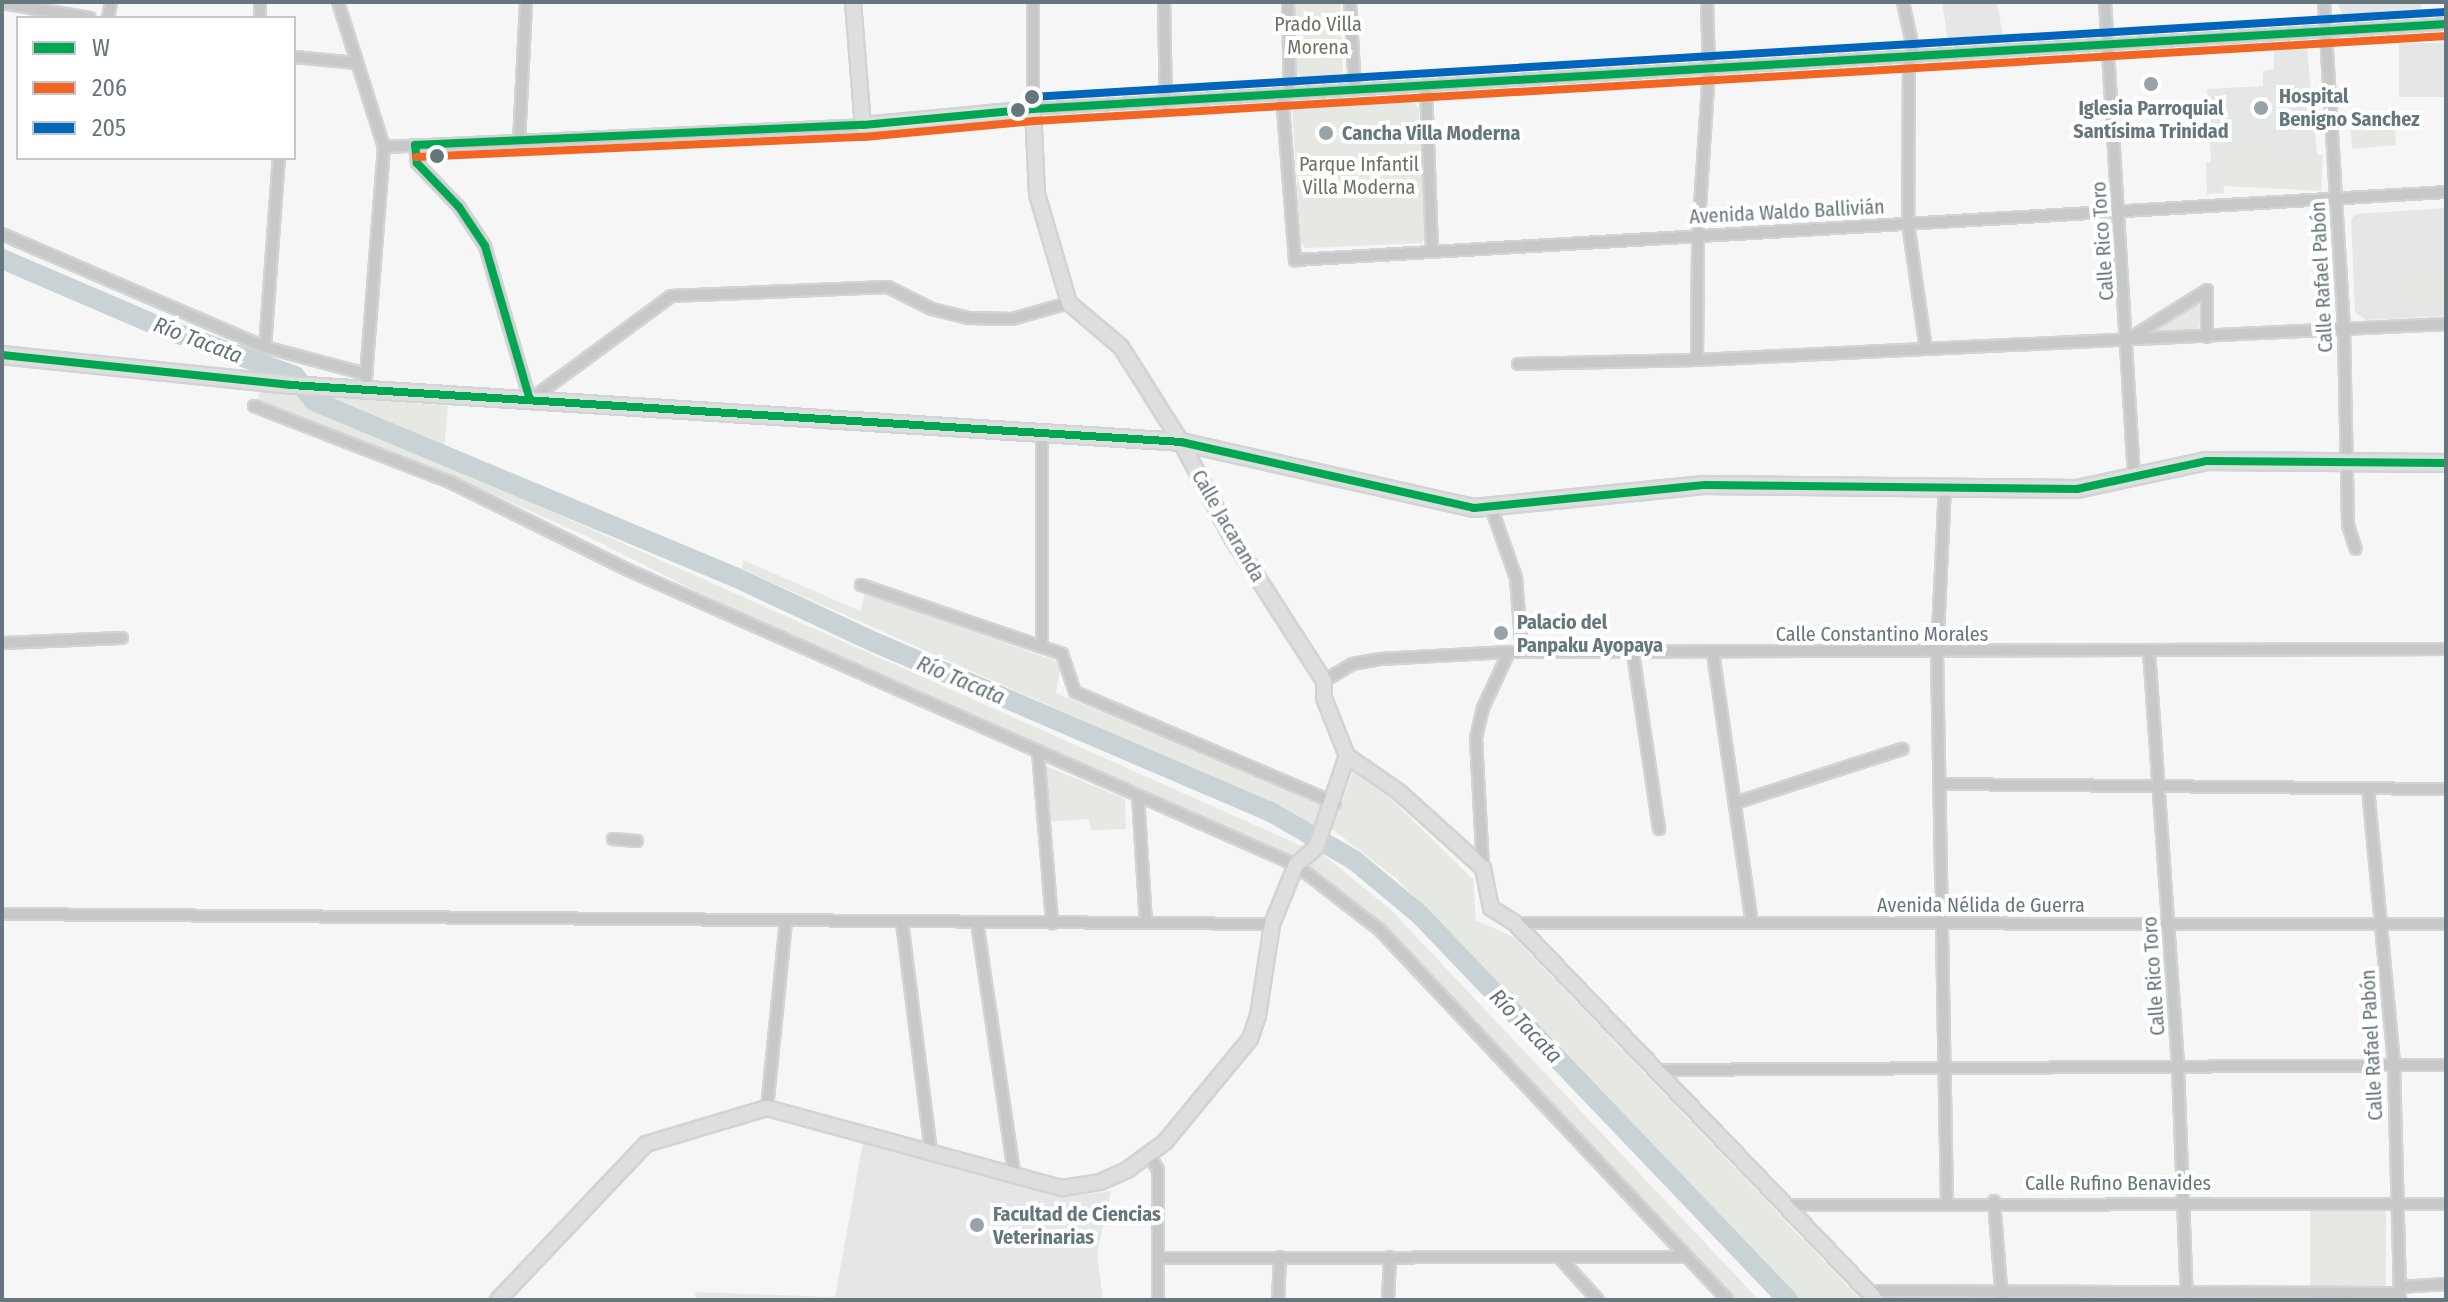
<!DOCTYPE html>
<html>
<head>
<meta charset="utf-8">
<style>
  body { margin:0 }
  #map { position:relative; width:2448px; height:1302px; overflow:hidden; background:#f6f6f6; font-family:"Fira Sans Condensed",sans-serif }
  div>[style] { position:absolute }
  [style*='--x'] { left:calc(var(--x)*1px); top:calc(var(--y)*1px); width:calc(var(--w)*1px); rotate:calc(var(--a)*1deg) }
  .built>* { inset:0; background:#e5e7e6; transform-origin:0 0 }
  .green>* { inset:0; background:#e6e8e3; transform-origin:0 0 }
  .river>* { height:20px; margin:-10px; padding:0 10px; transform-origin:10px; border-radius:10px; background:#c9d2d4 }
  .roads { filter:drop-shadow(2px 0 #d2d3d4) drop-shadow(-2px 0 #d2d3d4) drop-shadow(0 2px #d2d3d4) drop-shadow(0 -2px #d2d3d4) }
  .street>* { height:10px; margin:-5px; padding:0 5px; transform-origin:5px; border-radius:5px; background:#c7c9c9 }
  .secondary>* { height:14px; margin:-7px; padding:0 7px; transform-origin:7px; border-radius:7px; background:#dddede }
  .primary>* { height:16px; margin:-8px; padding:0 8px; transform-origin:8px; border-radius:8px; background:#dddede }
  .bus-1>* { height:8px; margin:-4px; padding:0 4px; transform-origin:4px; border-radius:4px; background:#00a651 }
  .bus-2>* { height:8px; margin:-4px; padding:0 4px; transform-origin:4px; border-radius:4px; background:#f26522 }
  .bus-3>* { height:8px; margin:-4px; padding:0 4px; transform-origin:4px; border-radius:4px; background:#0065bd }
  .dots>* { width:22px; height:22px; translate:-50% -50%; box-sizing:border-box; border:4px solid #fff; border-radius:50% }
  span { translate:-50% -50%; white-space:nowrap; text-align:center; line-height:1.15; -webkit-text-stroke:8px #fff; paint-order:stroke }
  .park-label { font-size:20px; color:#697663 }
  .poi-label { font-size:20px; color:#65767d; font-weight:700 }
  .left { translate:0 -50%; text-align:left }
  .street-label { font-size:20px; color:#65767d }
  .water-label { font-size:22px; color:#607478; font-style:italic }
  .frame { position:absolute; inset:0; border:4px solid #65767d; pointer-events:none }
  .legend { position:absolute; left:16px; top:16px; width:280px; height:144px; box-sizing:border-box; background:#fff; border:2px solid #c1c8cb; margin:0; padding:10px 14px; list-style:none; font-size:24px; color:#65767d }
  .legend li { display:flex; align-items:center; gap:16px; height:40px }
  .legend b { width:40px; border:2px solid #c1c8cb }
</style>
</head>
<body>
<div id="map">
  <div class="built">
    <i style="clip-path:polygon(1942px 2px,1997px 2px,2003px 37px,1948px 41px)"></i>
    <i style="clip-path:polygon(2337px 2px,2421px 2px,2422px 11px,2343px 15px)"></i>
    <i style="left:2446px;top:43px;width:54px;height:47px;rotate:90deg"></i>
    <i style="clip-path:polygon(2307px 48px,2317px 155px,2222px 162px,2224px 193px,2207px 194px,2206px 163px,2211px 162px,2207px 89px,2263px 86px,2263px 71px,2274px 69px,2274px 50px)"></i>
    <i style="clip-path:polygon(2446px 208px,2446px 316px,2366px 320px,2355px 312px,2351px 219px,2356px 214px)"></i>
    <i style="clip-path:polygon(863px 1142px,1061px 1197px,1111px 1191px,1097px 1253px,1103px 1300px,696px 1300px,695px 1292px,835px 1297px)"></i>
  </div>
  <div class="green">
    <i style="clip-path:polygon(1294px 2px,1340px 2px,1343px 70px,1335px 81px,1305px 82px,1296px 72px)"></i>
    <i style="clip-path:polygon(1411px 100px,1419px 109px,1426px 236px,1422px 243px,1305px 248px,1301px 243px,1292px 110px,1296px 105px)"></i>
    <i style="left:2394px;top:120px;width:25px;height:44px;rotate:85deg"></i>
    <i style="left:2323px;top:155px;width:36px;height:101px;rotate:93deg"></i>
    <i style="left:2443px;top:278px;width:28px;height:46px;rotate:88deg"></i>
    <i style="clip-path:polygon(2194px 303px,2202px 306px,2199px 329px,2145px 333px)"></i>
    <i style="clip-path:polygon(259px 391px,305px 395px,308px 403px,1304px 847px,1291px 859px,715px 601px,595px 540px,454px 477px,258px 402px)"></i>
    <i style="clip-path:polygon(320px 396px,448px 406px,444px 447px)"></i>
    <i style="clip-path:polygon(743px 560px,860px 611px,865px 593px,1061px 663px,1056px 693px,1323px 806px,1315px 830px,1219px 781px,742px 569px)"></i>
    <i style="clip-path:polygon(1041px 764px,1125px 799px,1126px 829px,1091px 830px,1089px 819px,1043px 822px)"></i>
    <i style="clip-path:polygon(1353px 772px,1392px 800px,1473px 879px,1476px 920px,1515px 938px,1861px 1300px,1794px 1300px,1396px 878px,1332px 829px)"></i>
    <i style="clip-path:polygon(1321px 853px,1391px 910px,1759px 1300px,1735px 1300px,1387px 929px,1305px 867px)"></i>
    <i style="left:2310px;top:1211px;width:76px;height:75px"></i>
  </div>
  <div class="river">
    <i style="--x:2;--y:259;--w:177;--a:23.2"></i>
    <i style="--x:165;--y:329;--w:138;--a:19.9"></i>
    <i style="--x:295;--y:376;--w:31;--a:53"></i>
    <i style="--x:314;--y:401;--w:456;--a:22.7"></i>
    <i style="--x:735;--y:577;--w:153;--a:25.1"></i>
    <i style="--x:874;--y:642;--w:430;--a:23.2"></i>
    <i style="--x:1269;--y:811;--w:98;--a:30"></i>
    <i style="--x:1354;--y:860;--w:86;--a:39.8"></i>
    <i style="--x:1420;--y:915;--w:533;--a:46.29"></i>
  </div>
  <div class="roads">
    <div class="street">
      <i style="--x:260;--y:2;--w:16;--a:90"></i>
      <i style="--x:338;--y:2;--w:152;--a:72.4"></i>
      <i style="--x:384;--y:147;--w:244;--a:94.5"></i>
      <i style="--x:1033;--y:2;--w:107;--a:90"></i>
      <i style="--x:1033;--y:109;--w:1416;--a:-3.44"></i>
      <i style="--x:1164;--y:2;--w:101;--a:88.9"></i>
      <i style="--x:1288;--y:2;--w:92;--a:88.8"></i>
      <i style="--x:1350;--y:2;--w:88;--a:86.7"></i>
      <i style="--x:1903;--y:2;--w:56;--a:77.7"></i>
      <i style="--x:2105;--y:2;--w:477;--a:86.5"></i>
      <i style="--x:2324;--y:2;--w:330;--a:86.5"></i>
      <i style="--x:2344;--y:331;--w:194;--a:88.8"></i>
      <i style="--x:2348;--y:525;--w:25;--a:72"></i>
      <i style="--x:2;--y:3;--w:89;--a:9.7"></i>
      <i style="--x:108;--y:18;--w:16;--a:-79"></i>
      <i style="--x:294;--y:57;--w:63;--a:5.4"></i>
      <i style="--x:1909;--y:58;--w:165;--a:90.3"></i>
      <i style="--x:1908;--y:223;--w:127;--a:81.9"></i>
      <i style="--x:1426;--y:87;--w:164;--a:87.9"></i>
      <i style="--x:1282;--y:95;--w:166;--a:85.5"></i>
      <i style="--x:1295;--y:260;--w:1153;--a:-3.38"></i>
      <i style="--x:519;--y:142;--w:140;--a:-87.1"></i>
      <i style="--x:415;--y:145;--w:18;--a:84"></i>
      <i style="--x:417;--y:163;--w:61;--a:46.3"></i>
      <i style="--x:459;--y:207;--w:47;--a:56.3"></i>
      <i style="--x:485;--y:246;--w:160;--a:73.7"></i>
      <i style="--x:530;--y:400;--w:175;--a:-36.4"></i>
      <i style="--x:671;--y:296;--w:217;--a:-2.4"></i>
      <i style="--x:888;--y:287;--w:49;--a:26.6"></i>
      <i style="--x:932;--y:309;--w:38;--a:14"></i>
      <i style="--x:969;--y:318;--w:43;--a:1.3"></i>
      <i style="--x:1012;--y:319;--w:59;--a:-15.7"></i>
      <i style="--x:384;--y:147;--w:480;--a:-2.6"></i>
      <i style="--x:2;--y:234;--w:286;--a:23.3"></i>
      <i style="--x:265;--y:347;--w:105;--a:15"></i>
      <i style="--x:2207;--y:337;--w:47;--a:-90"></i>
      <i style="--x:2129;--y:339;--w:92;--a:-32.1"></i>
      <i style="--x:265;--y:347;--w:190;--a:-85.8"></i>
      <i style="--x:1697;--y:360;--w:124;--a:-89.5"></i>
      <i style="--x:1698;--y:236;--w:167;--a:-86.2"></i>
      <i style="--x:1709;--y:69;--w:67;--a:-91.7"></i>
      <i style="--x:1518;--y:364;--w:179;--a:-1.3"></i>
      <i style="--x:1697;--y:360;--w:750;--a:-2.75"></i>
      <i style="--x:254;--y:406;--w:210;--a:21.2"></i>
      <i style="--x:450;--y:482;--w:199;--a:26.3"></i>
      <i style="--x:628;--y:570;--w:730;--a:23.83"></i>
      <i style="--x:1296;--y:865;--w:106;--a:37.7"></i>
      <i style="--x:1380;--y:930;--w:508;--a:46.76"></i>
      <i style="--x:1042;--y:432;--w:214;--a:90"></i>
      <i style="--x:1945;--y:485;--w:168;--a:92.7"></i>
      <i style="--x:1937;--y:653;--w:550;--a:88.96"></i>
      <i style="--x:1491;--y:507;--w:75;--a:70.6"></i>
      <i style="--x:1516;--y:578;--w:74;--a:85.4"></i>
      <i style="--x:861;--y:585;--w:213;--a:18.9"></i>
      <i style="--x:1062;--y:654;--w:40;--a:71.1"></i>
      <i style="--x:1075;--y:692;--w:283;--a:23.1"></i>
      <i style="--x:2;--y:643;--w:120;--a:-2.4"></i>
      <i style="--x:2149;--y:650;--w:419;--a:86"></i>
      <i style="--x:2178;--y:1068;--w:232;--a:87.8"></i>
      <i style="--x:1633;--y:653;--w:178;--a:81.6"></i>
      <i style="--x:1713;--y:653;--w:272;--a:81.8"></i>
      <i style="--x:1324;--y:681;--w:33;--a:-31"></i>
      <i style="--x:1352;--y:664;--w:28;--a:-10"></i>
      <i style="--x:1380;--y:659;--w:129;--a:-3.1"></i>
      <i style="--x:1509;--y:652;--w:937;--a:-0.18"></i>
      <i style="--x:1038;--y:751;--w:173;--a:85.3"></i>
      <i style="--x:1940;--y:784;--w:506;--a:0.57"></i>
      <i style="--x:2368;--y:788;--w:278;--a:84.6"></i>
      <i style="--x:2394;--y:1065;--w:233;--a:88.5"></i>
      <i style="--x:1138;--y:796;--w:127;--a:86.4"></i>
      <i style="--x:1735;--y:803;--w:176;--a:-17.9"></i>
      <i style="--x:613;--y:839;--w:24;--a:5"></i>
      <i style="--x:1483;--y:868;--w:130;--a:-93.1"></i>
      <i style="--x:1476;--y:738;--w:31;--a:-77"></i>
      <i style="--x:1483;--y:708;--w:62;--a:-65.1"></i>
      <i style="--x:2;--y:914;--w:1270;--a:0.45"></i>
      <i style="--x:902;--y:922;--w:231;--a:82.8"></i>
      <i style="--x:977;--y:922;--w:254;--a:81.6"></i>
      <i style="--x:1515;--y:923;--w:931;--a:0.06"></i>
      <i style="--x:1654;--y:1070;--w:792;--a:-0.36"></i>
      <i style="--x:767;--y:1108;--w:188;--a:-84.2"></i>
      <i style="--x:1149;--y:1154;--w:18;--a:61"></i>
      <i style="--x:1158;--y:1170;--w:130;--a:90"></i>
      <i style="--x:1994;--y:1201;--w:99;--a:85.4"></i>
      <i style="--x:1791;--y:1205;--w:655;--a:-0.09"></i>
      <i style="--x:1559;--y:1257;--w:58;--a:47.8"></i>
      <i style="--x:1158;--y:1258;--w:529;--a:-0.11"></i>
      <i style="--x:2399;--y:1287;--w:47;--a:-3.7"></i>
      <i style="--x:1869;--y:1291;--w:531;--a:0.22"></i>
      <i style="--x:1278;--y:1300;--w:43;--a:-87.3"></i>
      <i style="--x:1388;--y:1300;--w:43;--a:-87.3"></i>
    </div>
    <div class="secondary">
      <i style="--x:853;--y:2;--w:123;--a:85.4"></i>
      <i style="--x:863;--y:125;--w:171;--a:-5.4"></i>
      <i style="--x:1033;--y:109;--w:85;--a:87.3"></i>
      <i style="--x:1037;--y:194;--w:114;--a:73.6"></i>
      <i style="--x:1069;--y:303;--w:68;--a:40.2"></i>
      <i style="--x:1121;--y:347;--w:112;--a:57.7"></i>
      <i style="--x:1181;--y:442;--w:109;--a:62"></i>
      <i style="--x:1232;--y:538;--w:170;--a:57.2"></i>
      <i style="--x:1324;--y:681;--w:17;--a:90"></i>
      <i style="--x:1324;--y:698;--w:62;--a:68.4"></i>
      <i style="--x:1347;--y:756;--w:63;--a:34.7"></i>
      <i style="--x:1399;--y:792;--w:113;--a:42.1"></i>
      <i style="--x:1483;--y:868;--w:41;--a:78.7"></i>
      <i style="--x:1491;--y:908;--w:28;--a:32"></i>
      <i style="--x:1515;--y:923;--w:522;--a:46.24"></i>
      <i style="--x:498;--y:1300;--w:215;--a:-46.5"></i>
      <i style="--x:646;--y:1144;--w:126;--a:-16.6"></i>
      <i style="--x:767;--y:1108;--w:306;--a:15.2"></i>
      <i style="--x:1062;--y:1188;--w:38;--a:-9"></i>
      <i style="--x:1100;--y:1182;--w:30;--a:-24"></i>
      <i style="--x:1127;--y:1170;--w:47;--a:-36.4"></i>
      <i style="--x:1165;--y:1142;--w:134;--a:-50.5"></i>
      <i style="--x:1250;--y:1039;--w:24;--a:-71"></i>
      <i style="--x:1258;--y:1016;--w:93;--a:-81.3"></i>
      <i style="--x:1272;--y:924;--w:64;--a:-67.9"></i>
      <i style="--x:1296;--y:865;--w:27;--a:-42"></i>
      <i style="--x:1316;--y:847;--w:96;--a:-71.2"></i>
    </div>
    <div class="primary">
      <i style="--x:2;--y:355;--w:291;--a:5.9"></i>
      <i style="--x:291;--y:385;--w:892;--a:3.66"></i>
      <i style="--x:1181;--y:442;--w:300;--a:12.7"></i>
      <i style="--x:1474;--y:508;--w:233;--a:-5.7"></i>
      <i style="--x:1706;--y:485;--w:371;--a:0.6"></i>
      <i style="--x:2077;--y:489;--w:132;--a:-12.2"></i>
      <i style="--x:2206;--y:461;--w:240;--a:0.5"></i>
    </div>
  </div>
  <div class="bus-1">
    <i style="--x:2;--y:355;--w:291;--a:5.9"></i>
    <i style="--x:291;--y:385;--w:892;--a:3.66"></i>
    <i style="--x:1181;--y:442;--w:300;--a:12.7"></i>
    <i style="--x:1474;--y:508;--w:233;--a:-5.7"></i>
    <i style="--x:1706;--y:485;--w:371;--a:0.6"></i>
    <i style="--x:2077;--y:489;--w:132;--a:-12.2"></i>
    <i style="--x:2206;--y:461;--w:240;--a:0.5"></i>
    <i style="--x:530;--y:400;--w:160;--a:-106.3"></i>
    <i style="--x:485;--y:246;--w:47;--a:-123.7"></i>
    <i style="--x:459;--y:207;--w:61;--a:-133.7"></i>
    <i style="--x:417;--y:163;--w:18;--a:-96"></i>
    <i style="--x:415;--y:145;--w:448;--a:-2.6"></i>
    <i style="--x:863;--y:125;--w:171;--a:-5.4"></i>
    <i style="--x:1033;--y:109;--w:1416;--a:-3.44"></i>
  </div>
  <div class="bus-2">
    <i style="--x:416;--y:157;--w:448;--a:-2.6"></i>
    <i style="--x:864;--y:137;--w:171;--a:-5.4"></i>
    <i style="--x:1034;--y:121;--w:1415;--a:-3.44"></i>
  </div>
  <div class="bus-3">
    <i style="--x:1032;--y:97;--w:1416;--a:-3.44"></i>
  </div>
  <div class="dots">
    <i style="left:2151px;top:84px;background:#98a3a7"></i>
    <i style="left:1032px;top:97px;background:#65767d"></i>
    <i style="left:2261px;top:108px;background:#98a3a7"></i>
    <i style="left:1018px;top:110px;background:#65767d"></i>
    <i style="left:1326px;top:133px;background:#98a3a7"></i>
    <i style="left:437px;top:156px;background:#65767d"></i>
    <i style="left:1501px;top:633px;background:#98a3a7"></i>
    <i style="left:977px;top:1225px;background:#98a3a7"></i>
  </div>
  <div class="park-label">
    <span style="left:1318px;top:36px">Prado Villa<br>Morena</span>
    <span style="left:1359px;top:176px">Parque Infantil<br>Villa Moderna</span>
  </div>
  <div class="poi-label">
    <span class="left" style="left:2279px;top:108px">Hospital<br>Benigno Sanchez</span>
    <span style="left:2151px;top:120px">Iglesia Parroquial<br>Santísima Trinidad</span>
    <span class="left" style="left:1342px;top:133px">Cancha Villa Moderna</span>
    <span class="left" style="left:1517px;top:634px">Palacio del<br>Panpaku Ayopaya</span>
    <span class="left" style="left:993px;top:1226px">Facultad de Ciencias<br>Veterinarias</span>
  </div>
  <div class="street-label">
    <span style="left:1787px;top:212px;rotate:-3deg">Avenida Waldo Ballivián</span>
    <span style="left:2103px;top:241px;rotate:-94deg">Calle Rico Toro</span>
    <span style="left:2322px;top:277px;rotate:-93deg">Calle Rafael Pabón</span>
    <span style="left:1228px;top:526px;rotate:60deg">Calle Jacaranda</span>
    <span style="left:1882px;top:634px">Calle Constantino Morales</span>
    <span style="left:1981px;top:905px">Avenida Nélida de Guerra</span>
    <span style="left:2154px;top:976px;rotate:-94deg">Calle Rico Toro</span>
    <span style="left:2372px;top:1045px;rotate:-93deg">Calle Rafael Pabón</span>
    <span style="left:2118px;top:1183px">Calle Rufino Benavides</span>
  </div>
  <div class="water-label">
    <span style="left:198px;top:340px;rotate:21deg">Río Tacata</span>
    <span style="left:961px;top:680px;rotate:23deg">Río Tacata</span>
    <span style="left:1526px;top:1026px;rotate:46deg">Río Tacata</span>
  </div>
  <div class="frame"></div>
  <ul class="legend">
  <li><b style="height:10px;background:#00a651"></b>W</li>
  <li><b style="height:10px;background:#f26522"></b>206</li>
  <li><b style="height:10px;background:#0065bd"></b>205</li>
  </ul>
</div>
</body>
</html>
